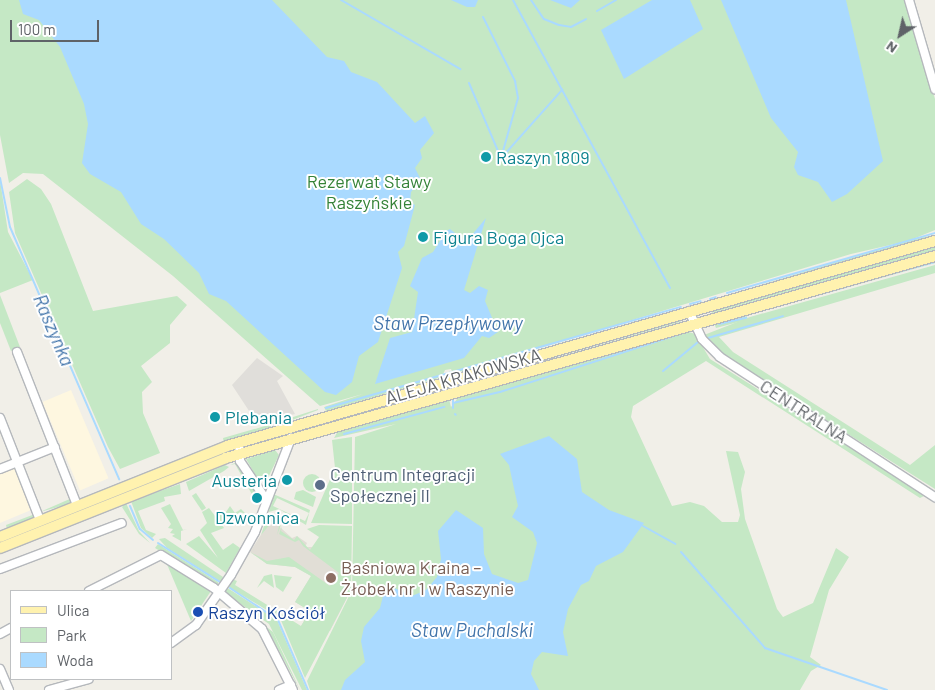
<!DOCTYPE html>
<html>
<head>
<meta charset="utf-8">
<style>
  body { margin:0 }
  #map { position:relative; width:935px; height:690px; overflow:hidden; background:#f1efe8; font-family:Barlow,sans-serif }
  div>[style] { position:absolute }
  [style*='--x'] { left:calc(var(--x)*1px); top:calc(var(--y)*1px); width:calc(var(--w)*1px); rotate:calc(var(--a)*1deg) }
  .commercial>* { inset:0; background:#fef7e0; transform-origin:0 0 }
  .industrial>* { inset:0; background:#e0deda }
  .education>* { inset:0; background:#e1ded6 }
  .green>* { inset:0; background:#c5e8c5; transform-origin:0 0 }
  .round { border-radius:50% }
  .water>* { inset:0; background:#aadaff }
  .stream>* { height:2px; margin:-1px; padding:0 1px; transform-origin:1px; border-radius:1px; background:#aadaff }
  .roads { filter:drop-shadow(1px 0 #b5b8bc) drop-shadow(-1px 0 #b5b8bc) drop-shadow(0 1px #b5b8bc) drop-shadow(0 -1px #b5b8bc) }
  .minor>* { height:8px; margin:-4px; padding:0 4px; transform-origin:4px; border-radius:4px; background:#fff }
  .major>* { height:10px; margin:-5px; padding:0 5px; transform-origin:5px; border-radius:5px; background:#fff2af }
  .dots>* { width:14px; height:14px; translate:-50% -50%; box-sizing:border-box; border:2px solid #fff; border-radius:50% }
  span { translate:-50% -50%; white-space:nowrap; text-align:center; line-height:1.15; -webkit-text-stroke:4px #fff; paint-order:stroke }
  .culture-label { font-size:18px; color:#0d838f }
  .left { translate:0 -50%; text-align:left }
  .right { translate:-100% -50%; text-align:right }
  .park-label { font-size:18px; color:#348238 }
  .street-label { font-size:18px; color:#5f6368 }
  .service-label { font-size:18px; color:#4e5e75 }
  .education-label { font-size:18px; color:#785e54 }
  .transit-label { font-size:18px; color:#164399 }
  .water-label { font-size:19px; color:#4174aa; font-style:italic }
  .legend { position:absolute; left:10px; top:590px; width:162px; height:90px; box-sizing:border-box; background:#fff; border:1px solid #bfc1c3; margin:0; padding:6px 9px; list-style:none; font-size:15px; color:#5f6368 }
  .legend li { display:flex; align-items:center; gap:10px; height:25px }
  .legend b { width:25px; border:1px solid #bfc1c3 }
  .north { position:absolute; left:875px; top:10px; width:50px; height:50px; -webkit-text-stroke:4px #fff; paint-order:stroke; rotate:215deg; font-size:14px; font-weight:700; line-height:20px; text-align:center; color:#5f6368 }
  .north::after { content:''; display:block; margin:auto; width:18px; height:22px; background:#5f6368; clip-path:polygon(50% 0,100% 100%,50% 72%,0 100%) }
  .scale { position:absolute; left:10px; top:20px; width:89px; height:22px; box-sizing:border-box; border:2px solid #5f6368; border-top:0; padding-left:6px; font-size:15px; line-height:18px; white-space:nowrap; color:#5f6368; -webkit-text-stroke:4px #fff; paint-order:stroke }
</style>
</head>
<body>
<div id="map">
  <div class="commercial">
    <i style="left:71px;top:390px;width:96px;height:31px;rotate:67deg"></i>
    <i style="clip-path:polygon(13px 465px,31px 510px,0 523px,0 471px)"></i>
  </div>
  <div class="industrial">
    <i style="clip-path:polygon(257px 358px,283px 376px,277px 381px,295px 414px,257px 423px,232px 385px)"></i>
  </div>
  <div class="education">
    <i style="clip-path:polygon(271px 519px,292px 538px,297px 536px,307px 543px,305px 547px,313px 547px,351px 573px,351px 590px,330px 631px,301px 626px,310px 611px,295px 602px,311px 576px,295px 567px,267px 564px,250px 552px)"></i>
  </div>
  <div class="green">
    <i style="clip-path:polygon(0 0,905px 0,935px 99px,935px 230px,913px 239px,935px 235px,724px 296px,903px 242px,851px 254px,453px 374px,451px 369px,445px 370px,442px 377px,326px 411px,324px 407px,363px 394px,320px 406px,173px 276px,43px 174px,23px 173px,9px 183px,0 135px)"></i>
    <i style="clip-path:polygon(27px 179px,41px 189px,51px 204px,93px 311px,177px 296px,187px 305px,170px 325px,170px 343px,141px 366px,152px 382px,142px 392px,143px 413px,160px 453px,120px 469px,108px 447px,15px 233px,9px 192px)"></i>
    <i style="clip-path:polygon(0 180px,8px 232px,33px 280px,0 293px)"></i>
    <i style="clip-path:polygon(935px 246px,935px 250px,712px 313px,711px 310px)"></i>
    <i style="clip-path:polygon(935px 261px,935px 263px,770px 309px,782px 303px)"></i>
    <i style="clip-path:polygon(935px 265px,935px 273px,719px 337px,733px 352px,910px 465px,935px 445px,935px 489px,721px 354px,704px 335px,750px 317px)"></i>
    <i style="clip-path:polygon(0 295px,20px 347px,11px 351px,0 323px)"></i>
    <i style="clip-path:polygon(747px 316px,746px 320px,716px 328px,714px 323px)"></i>
    <i style="clip-path:polygon(683px 319px,680px 322px,250px 444px)"></i>
    <i style="clip-path:polygon(686px 331px,695px 334px,710px 359px,926px 495px,920px 498px,706px 361px,633px 406px,631px 417px,672px 506px,690px 502px,704px 506px,722px 522px,738px 522px,740px 515px,726px 451px,738px 452px,745px 472px,741px 489px,745px 519px,777px 609px,783px 617px,813px 603px,836px 548px,849px 557px,829px 590px,810px 657px,821px 665px,811px 671px,800px 690px,310px 690px,307px 681px,352px 590px,355px 437px,396px 424px,334px 438px,338px 431px,449px 399px,451px 407px,460px 395px)"></i>
    <i style="clip-path:polygon(717px 357px,865px 456px,715px 359px)"></i>
    <i style="clip-path:polygon(318px 410px,287px 422px,284px 420px,318px 409px)"></i>
    <i style="clip-path:polygon(272px 424px,271px 427px,224px 443px,223px 438px)"></i>
    <i style="clip-path:polygon(352px 437px,352px 524px,311px 523px,335px 468px,332px 440px)"></i>
    <i style="clip-path:polygon(275px 450px,279px 455px,267px 480px,259px 481px,246px 459px)"></i>
    <i style="clip-path:polygon(235px 463px,258px 495px,254px 498px,235px 464px,230px 465px)"></i>
    <i style="clip-path:polygon(225px 465px,229px 467px,224px 471px,189px 491px,186px 482px)"></i>
    <i class="round" style="left:303px;top:474px;width:18px;height:18px"></i>
    <i style="clip-path:polygon(180px 484px,181px 494px,164px 497px,165px 501px,138px 511px,146px 530px,156px 534px,152px 538px,141px 528px,131px 501px)"></i>
    <i style="clip-path:polygon(303px 490px,316px 497px,313px 507px,294px 499px,296px 492px)"></i>
    <i style="left:196px;top:493px;width:18px;height:5px;rotate:56deg"></i>
    <i style="clip-path:polygon(evenodd,271px 493px,310px 510px,306px 525px,279px 509px,269px 512px,271px 493px,277px 498px,309px 513px,305px 521px,273px 506px,277px 498px)"></i>
    <i style="clip-path:polygon(72px 498px,69px 504px,40px 512px)"></i>
    <i style="clip-path:polygon(126px 503px,139px 531px,150px 543px,139px 534px,122px 507px)"></i>
    <i style="clip-path:polygon(170px 504px,183px 530px,187px 529px,181px 531px,181px 541px,172px 536px,175px 534px,170px 533px,173px 529px,168px 528px,171px 524px,161px 508px)"></i>
    <i style="clip-path:polygon(230px 506px,235px 513px,241px 509px,246px 514px,240px 512px,224px 525px,216px 515px,224px 515px)"></i>
    <i style="clip-path:polygon(209px 508px,224px 528px,211px 533px,223px 550px,233px 543px,240px 548px,226px 573px,186px 544px,199px 536px,218px 558px,200px 530px,207px 523px,202px 512px)"></i>
    <i style="clip-path:polygon(35px 514px,34px 519px,7px 529px,6px 525px)"></i>
    <i style="clip-path:polygon(267px 517px,281px 525px,277px 535px,279px 526px,272px 522px,261px 535px)"></i>
    <i style="clip-path:polygon(319px 525px,352px 526px,351px 590px,305px 678px,280px 618px,227px 586px,232px 579px,237px 581px,235px 585px,301px 626px,310px 611px,295px 602px,311px 576px,295px 567px,267px 564px,250px 552px,267px 561px,289px 557px,330px 586px,339px 573px,303px 546px,299px 540px,295px 542px,279px 534px,282px 526px,281px 531px,294px 540px,297px 536px,310px 550px,319px 537px,307px 529px)"></i>
    <i style="clip-path:polygon(165px 538px,223px 577px,221px 582px,167px 548px,159px 539px)"></i>
    <i style="clip-path:polygon(158px 544px,218px 582px,218px 585px,155px 548px)"></i>
    <i style="clip-path:polygon(166px 562px,211px 591px,191px 621px)"></i>
    <i style="clip-path:polygon(272px 574px,274px 588px,264px 581px,257px 588px,264px 576px)"></i>
    <i style="clip-path:polygon(274px 575px,292px 577px,283px 592px,276px 587px)"></i>
    <i style="clip-path:polygon(226px 587px,277px 620px,307px 690px,302px 690px,269px 624px,225px 593px)"></i>
    <i style="clip-path:polygon(235px 602px,273px 632px,300px 690px,270px 634px)"></i>
  </div>
  <div class="water">
    <i style="clip-path:polygon(19px 0,272px 0,327px 57px,344px 61px,351px 72px,377px 82px,415px 123px,425px 116px,434px 133px,420px 150px,422px 158px,415px 168px,421px 180px,411px 192px,410px 202px,415px 205px,404px 246px,398px 252px,402px 268px,378px 342px,359px 356px,352px 382px,336px 395px,325px 392px,226px 301px,209px 294px,199px 273px,164px 239px,141px 224px,121px 192px,90px 174px,82px 163px,88px 124px,84px 104px,60px 47px,39px 20px,23px 14px)"></i>
    <i style="clip-path:polygon(451px 0,478px 0,475px 7px,467px 7px)"></i>
    <i style="clip-path:polygon(550px 0,580px 0,571px 8px)"></i>
    <i style="clip-path:polygon(652px 0,690px 0,703px 29px,624px 79px,601px 30px)"></i>
    <i style="clip-path:polygon(721px 0,846px 0,883px 161px,847px 194px,832px 202px,818px 182px,798px 175px,794px 167px,798px 152px,771px 118px)"></i>
    <i style="clip-path:polygon(486px 218px,464px 290px,470px 293px,479px 286px,488px 290px,485px 301px,498px 332px,489px 338px,482px 336px,464px 358px,375px 384px,390px 338px,412px 332px,418px 292px,410px 286px,422px 258px,433px 252px,446px 231px,450px 229px,466px 242px)"></i>
    <i style="clip-path:polygon(549px 436px,577px 459px,582px 492px,609px 510px,644px 523px,623px 552px,596px 566px,589px 581px,581px 585px,568px 609px,563px 632px,568px 656px,542px 652px,534px 661px,531px 674px,539px 690px,341px 690px,345px 680px,365px 662px,361px 641px,364px 627px,380px 608px,384px 592px,392px 587px,412px 596px,426px 590px,437px 577px,441px 559px,438px 531px,456px 510px,483px 528px,484px 554px,492px 574px,518px 583px,528px 580px,537px 543px,533px 532px,512px 517px,518px 506px,513px 484px,509px 465px,500px 454px)"></i>
  </div>
  <div class="stream">
    <i style="--x:341;--y:0;--w:138;--a:30.1"></i>
    <i style="--x:513;--y:0;--w:328;--a:61.4"></i>
    <i style="--x:531;--y:0;--w:23;--a:56"></i>
    <i style="--x:544;--y:19;--w:16;--a:22"></i>
    <i style="--x:559;--y:25;--w:12;--a:9"></i>
    <i style="--x:571;--y:27;--w:17;--a:-28"></i>
    <i style="--x:597;--y:11;--w:22;--a:-30"></i>
    <i style="--x:483;--y:17;--w:72;--a:63.4"></i>
    <i style="--x:515;--y:81;--w:17;--a:80"></i>
    <i style="--x:518;--y:98;--w:62;--a:105.8"></i>
    <i style="--x:469;--y:83;--w:82;--a:66.9"></i>
    <i style="--x:503;--y:156;--w:89;--a:-48.2"></i>
    <i style="--x:0;--y:178;--w:50;--a:78.5"></i>
    <i style="--x:10;--y:227;--w:275;--a:66.6"></i>
    <i style="--x:860;--y:282;--w:78;--a:-14.9"></i>
    <i style="--x:727;--y:293;--w:216;--a:-16.1"></i>
    <i style="--x:805;--y:298;--w:42;--a:-15"></i>
    <i style="--x:710;--y:299;--w:6;--a:-18"></i>
    <i style="--x:690;--y:304;--w:11;--a:-15"></i>
    <i style="--x:719;--y:324;--w:28;--a:-13"></i>
    <i style="--x:708;--y:338;--w:78;--a:-16.3"></i>
    <i style="--x:663;--y:371;--w:45;--a:-39.6"></i>
    <i style="--x:453;--y:403;--w:48;--a:-13.2"></i>
    <i style="--x:500;--y:392;--w:190;--a:-17.8"></i>
    <i style="--x:326;--y:408;--w:369;--a:-15.9"></i>
    <i style="--x:453;--y:408;--w:10;--a:-90"></i>
    <i style="--x:455;--y:414;--w:1;--a:45"></i>
    <i style="--x:344;--y:434;--w:104;--a:-15.1"></i>
    <i style="--x:130;--y:506;--w:25;--a:67"></i>
    <i style="--x:140;--y:529;--w:17;--a:40"></i>
    <i style="--x:643;--y:526;--w:37;--a:29"></i>
    <i style="--x:158;--y:543;--w:73;--a:32.2"></i>
    <i style="--x:681;--y:552;--w:128;--a:48.8"></i>
    <i style="--x:765;--y:648;--w:129;--a:19"></i>
    <i style="--x:230;--y:588;--w:58;--a:33.7"></i>
    <i style="--x:278;--y:620;--w:76;--a:66.8"></i>
  </div>
  <div class="roads">
    <div class="minor">
      <i style="--x:909;--y:0;--w:93;--a:73.7"></i>
      <i style="--x:689;--y:311;--w:31;--a:65"></i>
      <i style="--x:702;--y:339;--w:25;--a:45"></i>
      <i style="--x:720;--y:357;--w:257;--a:33.1"></i>
      <i style="--x:17;--y:352;--w:164;--a:68.6"></i>
      <i style="--x:0;--y:418;--w:110;--a:68.6"></i>
      <i style="--x:239;--y:442;--w:19;--a:87"></i>
      <i style="--x:240;--y:461;--w:45;--a:56"></i>
      <i style="--x:0;--y:469;--w:59;--a:-21.8"></i>
      <i style="--x:0;--y:569;--w:130;--a:-20.7"></i>
      <i style="--x:89;--y:591;--w:80;--a:-26.6"></i>
      <i style="--x:161;--y:555;--w:62;--a:31.9"></i>
      <i style="--x:214;--y:588;--w:63;--a:40.5"></i>
      <i style="--x:262;--y:629;--w:68;--a:63.1"></i>
      <i style="--x:0;--y:634;--w:13;--a:-29"></i>
      <i style="--x:171;--y:643;--w:31;--a:-36"></i>
      <i style="--x:196;--y:625;--w:61;--a:-55"></i>
      <i style="--x:231;--y:575;--w:49;--a:-60.8"></i>
      <i style="--x:255;--y:532;--w:101;--a:-69"></i>
      <i style="--x:0;--y:669;--w:23;--a:67"></i>
      <i style="--x:49;--y:690;--w:41;--a:-15.4"></i>
      <i style="--x:279;--y:690;--w:13;--a:-23"></i>
    </div>
    <div class="major">
      <i style="--x:0;--y:537;--w:245;--a:-21.8"></i>
      <i style="--x:227;--y:446;--w:737;--a:-16.15"></i>
      <i style="--x:0;--y:548;--w:243;--a:-21.7"></i>
      <i style="--x:226;--y:458;--w:737;--a:-15.9"></i>
    </div>
  </div>
  <div class="dots">
    <i style="left:486px;top:157px;background:#0f9aa8"></i>
    <i style="left:423px;top:237px;background:#0f9aa8"></i>
    <i style="left:215px;top:417px;background:#0f9aa8"></i>
    <i style="left:287px;top:480px;background:#0f9aa8"></i>
    <i style="left:320px;top:485px;background:#5c6f8a"></i>
    <i style="left:257px;top:498px;background:#0f9aa8"></i>
    <i style="left:331px;top:578px;background:#8d6e63"></i>
    <i style="left:198px;top:612px;background:#1a4fb4"></i>
  </div>
  <div class="culture-label">
    <span class="left" style="left:496px;top:157px">Raszyn 1809</span>
    <span class="left" style="left:433px;top:237px">Figura Boga Ojca</span>
    <span class="left" style="left:225px;top:417px">Plebania</span>
    <span class="right" style="left:277px;top:480px">Austeria</span>
    <span style="left:257px;top:517px">Dzwonnica</span>
  </div>
  <div class="park-label">
    <span style="left:369px;top:192px">Rezerwat Stawy<br>Raszyńskie</span>
  </div>
  <div class="street-label">
    <span style="left:463px;top:376px;rotate:-16deg">ALEJA KRAKOWSKA</span>
    <span style="left:804px;top:411px;rotate:33deg">CENTRALNA</span>
  </div>
  <div class="service-label">
    <span class="left" style="left:330px;top:485px">Centrum Integracji<br>Społecznej II</span>
  </div>
  <div class="education-label">
    <span class="left" style="left:341px;top:578px">Baśniowa Kraina –<br>Żłobek nr 1 w Raszynie</span>
  </div>
  <div class="transit-label">
    <span class="left" style="left:208px;top:612px">Raszyn Kościół</span>
  </div>
  <div class="water-label">
    <span style="left:448px;top:323px">Staw Przepływowy</span>
    <span style="left:54px;top:330px;rotate:67deg">Raszynka</span>
    <span style="left:472px;top:630px">Staw Puchalski</span>
  </div>
  <ul class="legend">
  <li><b style="height:6px;background:#fff2af"></b>Ulica</li>
  <li><b style="height:14px;background:#c5e8c5"></b>Park</li>
  <li><b style="height:14px;background:#aadaff"></b>Woda</li>
  </ul>
  <div class="north">N</div>
  <div class="scale">100 m</div>
</div>
</body>
</html>
